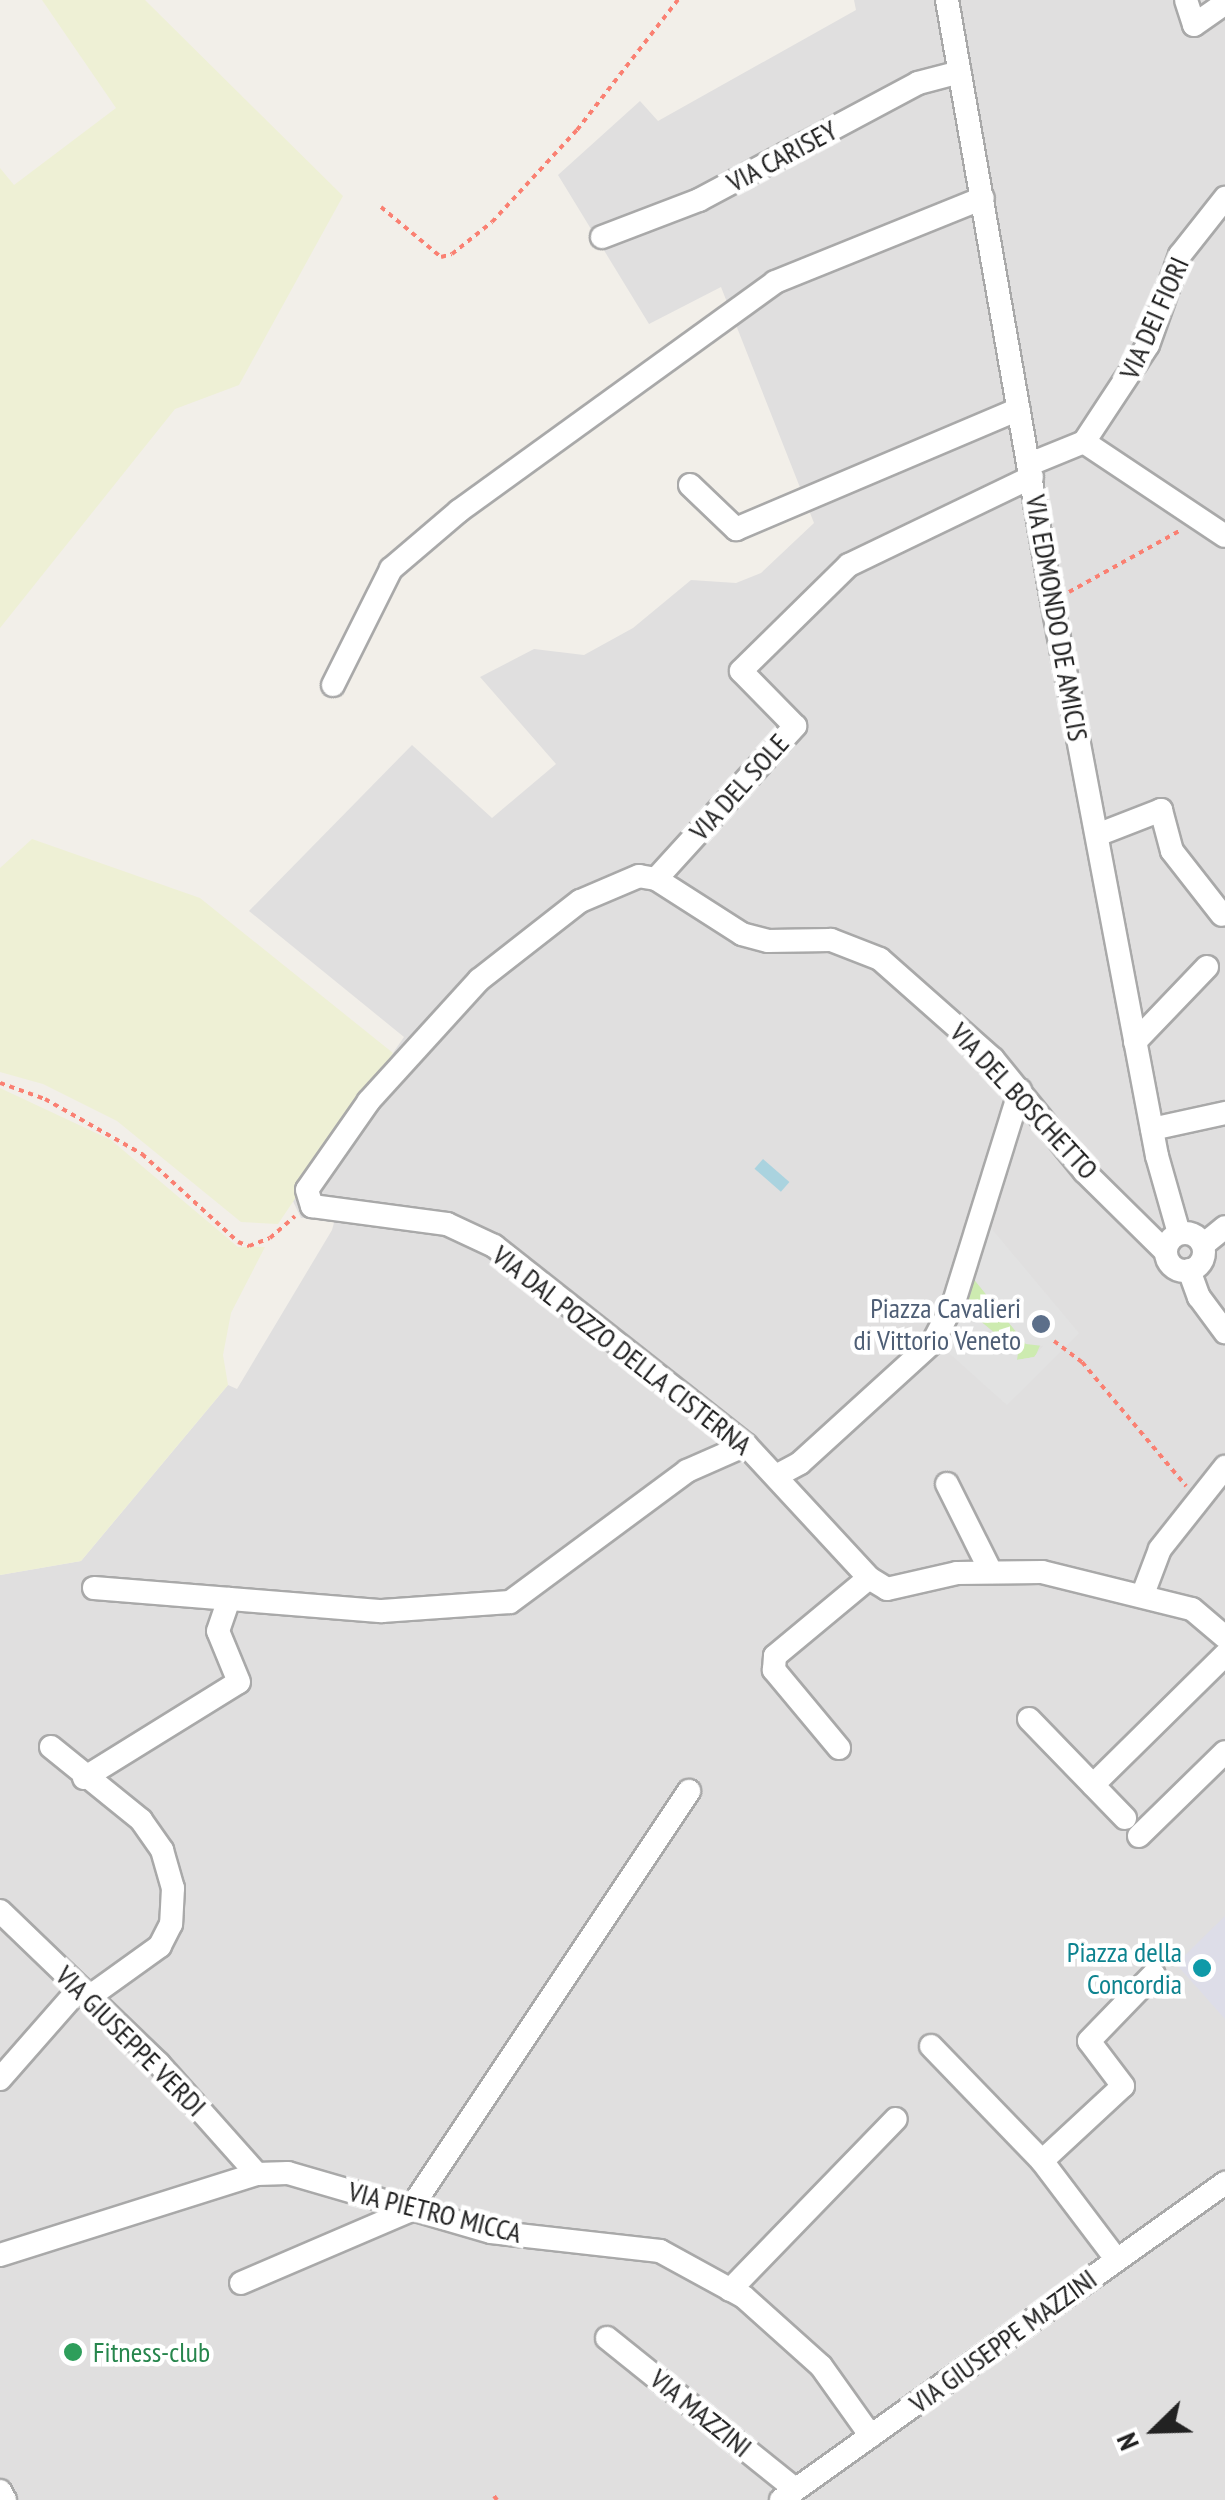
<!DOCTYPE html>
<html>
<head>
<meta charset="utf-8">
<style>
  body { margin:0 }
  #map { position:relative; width:1225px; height:2500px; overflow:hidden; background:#f2efe9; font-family:"PT Sans Narrow",sans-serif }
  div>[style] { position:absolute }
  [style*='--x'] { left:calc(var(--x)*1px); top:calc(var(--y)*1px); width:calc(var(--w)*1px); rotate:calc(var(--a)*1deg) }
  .residential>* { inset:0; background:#e0dfdf }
  .farmland>* { inset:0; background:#eef0d5 }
  .grass>* { inset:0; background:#cdebb0 }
  .parking>* { inset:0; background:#e2e2e2 }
  .plaza>* { inset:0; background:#dddde8 }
  .water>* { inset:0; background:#aad3df; transform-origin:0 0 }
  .path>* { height:4px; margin-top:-2px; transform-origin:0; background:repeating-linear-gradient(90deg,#fa8072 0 5px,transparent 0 10px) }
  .roads { filter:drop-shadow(2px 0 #a9a9a9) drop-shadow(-2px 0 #a9a9a9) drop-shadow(0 2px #a9a9a9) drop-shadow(0 -2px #a9a9a9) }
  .minor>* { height:22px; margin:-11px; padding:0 11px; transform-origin:11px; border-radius:11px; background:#fff }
  .minor>.ring { margin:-11px; padding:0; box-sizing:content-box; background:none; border:22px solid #fff; border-radius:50% }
  .dots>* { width:28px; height:28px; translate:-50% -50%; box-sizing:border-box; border:5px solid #fff; border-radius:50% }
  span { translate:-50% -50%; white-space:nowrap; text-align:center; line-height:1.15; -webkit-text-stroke:9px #fff; paint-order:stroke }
  .street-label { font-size:28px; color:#222 }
  .service-label { font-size:28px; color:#4e5e75 }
  .right { translate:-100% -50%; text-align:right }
  .culture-label { font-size:28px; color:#0d838f }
  .leisure-label { font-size:28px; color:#27864d }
  .left { translate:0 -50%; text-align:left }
  .north { position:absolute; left:1105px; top:2380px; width:100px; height:100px; -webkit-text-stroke:8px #fff; paint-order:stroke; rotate:247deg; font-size:28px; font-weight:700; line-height:40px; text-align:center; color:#222 }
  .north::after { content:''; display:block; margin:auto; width:35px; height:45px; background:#222; clip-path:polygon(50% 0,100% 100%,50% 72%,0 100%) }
</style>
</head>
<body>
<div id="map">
  <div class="residential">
    <i style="clip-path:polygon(854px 0,1225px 0,1225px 2500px,0 2500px,0 1575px,81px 1561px,228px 1385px,237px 1389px,332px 1230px,335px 1219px,301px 1218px,292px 1199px,404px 1037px,249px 911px,412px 745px,492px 818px,556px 764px,480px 677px,534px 649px,584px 655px,633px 628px,691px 580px,736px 583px,761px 573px,814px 523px,721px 287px,649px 324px,558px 175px,640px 101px,658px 121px,856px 10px)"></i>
  </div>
  <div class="farmland">
    <i style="clip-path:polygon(42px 0,145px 0,343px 196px,239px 385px,175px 409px,0 628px,0 168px,14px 185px,116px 108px)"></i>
    <i style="clip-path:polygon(32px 839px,200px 898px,393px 1053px,278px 1224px,241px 1222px,117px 1121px,43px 1084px,0 1072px,0 868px)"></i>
    <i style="clip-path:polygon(0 1088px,111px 1140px,238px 1247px,265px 1247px,231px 1313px,223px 1355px,228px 1385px,81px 1561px,0 1575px)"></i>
  </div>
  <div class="grass">
    <i style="clip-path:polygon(973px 1278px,1026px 1344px,1042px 1341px,1035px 1357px,1016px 1360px,1018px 1352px,962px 1306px)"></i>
  </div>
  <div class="parking">
    <i style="clip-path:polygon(991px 1228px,1079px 1333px,1007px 1405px,941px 1346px,962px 1306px,1018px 1353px,1017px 1360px,1034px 1357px,1043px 1346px,1026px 1344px,973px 1278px)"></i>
  </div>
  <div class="plaza">
    <i style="clip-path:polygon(1225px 1916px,1225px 2019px,1176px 1964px)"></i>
  </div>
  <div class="water">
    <i style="left:763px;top:1159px;width:35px;height:13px;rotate:41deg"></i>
  </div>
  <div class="path">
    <i style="--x:381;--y:207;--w:78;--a:39.8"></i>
    <i style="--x:441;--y:257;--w:11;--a:-15"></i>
    <i style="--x:452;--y:254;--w:51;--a:-38.7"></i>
    <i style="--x:492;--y:222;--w:125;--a:-47.3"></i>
    <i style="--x:577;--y:130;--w:165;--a:-52.2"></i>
    <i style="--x:1069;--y:592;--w:126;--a:-29"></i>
    <i style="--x:0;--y:1083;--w:48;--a:19.6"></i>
    <i style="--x:45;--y:1099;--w:112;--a:29.6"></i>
    <i style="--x:142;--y:1154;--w:130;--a:42.5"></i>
    <i style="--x:238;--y:1242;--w:12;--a:20"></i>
    <i style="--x:249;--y:1246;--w:22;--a:-21"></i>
    <i style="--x:270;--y:1238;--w:33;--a:-41"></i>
    <i style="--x:1054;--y:1341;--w:35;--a:37"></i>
    <i style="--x:1082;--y:1362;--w:162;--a:50"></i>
    <i style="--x:494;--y:2496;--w:5;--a:53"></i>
  </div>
  <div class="roads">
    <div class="minor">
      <i style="--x:947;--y:0;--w:610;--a:80.09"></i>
      <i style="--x:1052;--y:601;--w:565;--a:79.29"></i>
      <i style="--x:1157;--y:1156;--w:80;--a:74.1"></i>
      <i style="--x:1186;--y:0;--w:26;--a:72"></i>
      <i style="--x:1194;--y:25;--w:38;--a:-35"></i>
      <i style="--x:602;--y:237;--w:104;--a:-20.9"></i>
      <i style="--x:699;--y:200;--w:248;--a:-28.1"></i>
      <i style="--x:918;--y:83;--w:43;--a:-14.7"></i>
      <i style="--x:1084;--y:442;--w:169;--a:33.7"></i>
      <i style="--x:1030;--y:464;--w:58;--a:-22.2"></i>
      <i style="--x:1084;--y:442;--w:116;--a:-56.6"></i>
      <i style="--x:1148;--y:345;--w:96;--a:-70.4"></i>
      <i style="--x:1180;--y:255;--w:73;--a:-51.7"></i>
      <i style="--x:690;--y:485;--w:64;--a:43.7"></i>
      <i style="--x:736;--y:529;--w:307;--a:-23"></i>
      <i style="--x:333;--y:685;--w:130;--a:-63.4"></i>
      <i style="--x:391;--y:569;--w:89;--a:-40.5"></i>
      <i style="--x:459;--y:511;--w:390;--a:-35.9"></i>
      <i style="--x:775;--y:282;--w:224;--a:-22"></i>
      <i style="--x:1097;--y:835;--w:69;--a:-21.3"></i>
      <i style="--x:1161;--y:810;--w:42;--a:75"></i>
      <i style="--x:1172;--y:851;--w:81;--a:52"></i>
      <i style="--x:656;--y:879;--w:207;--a:-47.7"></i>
      <i style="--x:795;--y:726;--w:77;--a:-134.5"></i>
      <i style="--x:741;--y:671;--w:151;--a:-44.5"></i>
      <i style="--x:849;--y:565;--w:203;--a:-25.7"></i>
      <i style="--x:1135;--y:1042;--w:104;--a:-46.2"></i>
      <i style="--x:1152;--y:1129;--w:75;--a:-12.4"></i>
      <i class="ring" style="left:1166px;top:1233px;width:16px;height:16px"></i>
      <i style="--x:1203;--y:1245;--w:28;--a:-39"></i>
      <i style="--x:1166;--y:1252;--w:115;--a:-135.4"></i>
      <i style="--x:1084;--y:1171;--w:144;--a:-129.1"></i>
      <i style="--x:993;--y:1059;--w:151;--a:-138.5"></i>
      <i style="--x:880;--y:959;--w:53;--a:-158.8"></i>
      <i style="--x:831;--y:940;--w:63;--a:179.1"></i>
      <i style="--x:768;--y:941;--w:27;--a:-165"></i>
      <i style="--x:742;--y:934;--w:102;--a:-147.4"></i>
      <i style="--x:656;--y:879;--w:17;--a:-170"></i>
      <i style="--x:639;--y:876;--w:64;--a:157"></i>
      <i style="--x:580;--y:901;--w:128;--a:142"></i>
      <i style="--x:479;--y:980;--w:164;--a:132.3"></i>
      <i style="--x:369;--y:1101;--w:108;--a:124.9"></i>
      <i style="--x:307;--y:1190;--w:17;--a:73"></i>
      <i style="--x:312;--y:1206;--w:136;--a:7.6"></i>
      <i style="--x:447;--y:1224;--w:52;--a:25.1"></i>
      <i style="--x:494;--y:1246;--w:321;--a:38.3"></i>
      <i style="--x:746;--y:1445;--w:181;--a:47.2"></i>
      <i style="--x:869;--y:1578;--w:21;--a:31"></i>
      <i style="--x:887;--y:1589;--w:72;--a:-12.9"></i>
      <i style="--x:957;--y:1573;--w:85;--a:-0.7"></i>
      <i style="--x:1042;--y:1572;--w:154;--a:13.9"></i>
      <i style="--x:1192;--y:1609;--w:43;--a:40.3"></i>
      <i style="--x:1189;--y:1270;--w:29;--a:70"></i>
      <i style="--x:1199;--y:1297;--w:44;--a:53.4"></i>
      <i style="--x:776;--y:1476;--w:27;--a:-28"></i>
      <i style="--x:800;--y:1463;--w:180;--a:-42.3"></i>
      <i style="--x:933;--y:1342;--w:45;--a:-62.3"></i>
      <i style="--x:954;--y:1302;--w:222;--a:-72.7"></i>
      <i style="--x:947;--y:1484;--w:98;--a:63.4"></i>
      <i style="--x:94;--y:1588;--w:289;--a:4.6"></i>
      <i style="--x:382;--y:1611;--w:128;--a:-4"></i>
      <i style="--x:510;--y:1602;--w:220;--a:-36.5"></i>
      <i style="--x:687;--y:1471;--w:64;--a:-23.8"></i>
      <i style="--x:1143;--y:1594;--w:48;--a:-69.3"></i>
      <i style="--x:1160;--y:1549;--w:105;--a:-51.6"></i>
      <i style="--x:1029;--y:1719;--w:138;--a:45.9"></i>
      <i style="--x:51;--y:1747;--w:116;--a:39"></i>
      <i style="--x:141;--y:1820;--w:37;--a:55"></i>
      <i style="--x:162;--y:1850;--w:40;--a:74"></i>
      <i style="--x:173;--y:1888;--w:36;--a:93"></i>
      <i style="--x:171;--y:1924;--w:25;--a:117"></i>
      <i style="--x:160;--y:1946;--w:87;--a:144.3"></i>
      <i style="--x:839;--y:1748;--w:102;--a:-129.8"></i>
      <i style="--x:774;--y:1670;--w:14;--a:-86"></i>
      <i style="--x:775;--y:1656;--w:122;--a:-39.7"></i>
      <i style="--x:84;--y:1778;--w:182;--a:-31.8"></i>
      <i style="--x:239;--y:1682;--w:55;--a:-112.4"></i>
      <i style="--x:218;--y:1631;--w:34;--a:-71"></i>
      <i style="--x:1093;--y:1785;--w:185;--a:-44.6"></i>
      <i style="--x:1139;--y:1836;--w:120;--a:-44.3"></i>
      <i style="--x:0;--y:1911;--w:221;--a:43.9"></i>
      <i style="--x:159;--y:2064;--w:147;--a:48.3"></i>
      <i style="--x:931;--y:2046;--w:160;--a:46"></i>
      <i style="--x:1042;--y:2161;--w:124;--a:52.9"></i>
      <i style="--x:0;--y:2079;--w:121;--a:-48.7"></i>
      <i style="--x:1042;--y:2161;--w:110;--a:-42.8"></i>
      <i style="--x:1123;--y:2086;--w:56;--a:-127.1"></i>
      <i style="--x:1089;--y:2041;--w:93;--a:-45.9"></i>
      <i style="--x:0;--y:2255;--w:269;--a:-17.5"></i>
      <i style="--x:257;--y:2174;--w:31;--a:-2"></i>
      <i style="--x:288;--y:2173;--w:211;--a:16.2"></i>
      <i style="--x:491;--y:2232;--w:170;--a:6.4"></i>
      <i style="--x:660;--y:2251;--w:96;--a:28.7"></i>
      <i style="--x:744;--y:2297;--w:103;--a:41.9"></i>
      <i style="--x:821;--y:2366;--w:86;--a:54.5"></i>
      <i style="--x:241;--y:2283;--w:183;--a:-23.2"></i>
      <i style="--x:409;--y:2211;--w:505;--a:-56.31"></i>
      <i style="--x:730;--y:2290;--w:238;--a:-45.9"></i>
      <i style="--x:607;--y:2338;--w:241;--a:38.8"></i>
      <i style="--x:0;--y:2491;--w:10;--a:61"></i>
      <i style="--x:781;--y:2500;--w:546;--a:-35.53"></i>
    </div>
  </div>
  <div class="dots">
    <i style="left:1041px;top:1324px;background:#5c6f8a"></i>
    <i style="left:1202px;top:1968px;background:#0f9aa8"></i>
    <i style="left:73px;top:2352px;background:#2e9e5b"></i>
  </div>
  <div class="street-label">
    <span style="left:782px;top:156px;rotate:-28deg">VIA CARISEY</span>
    <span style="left:1154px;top:318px;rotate:-66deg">VIA DEI FIORI</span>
    <span style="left:1057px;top:618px;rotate:80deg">VIA EDMONDO DE AMICIS</span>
    <span style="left:739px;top:787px;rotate:-48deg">VIA DEL SOLE</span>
    <span style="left:1024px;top:1101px;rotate:47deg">VIA DEL BOSCHETTO</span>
    <span style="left:622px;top:1350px;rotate:38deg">VIA DAL POZZO DELLA CISTERNA</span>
    <span style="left:131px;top:2041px;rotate:45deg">VIA GIUSEPPE VERDI</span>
    <span style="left:435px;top:2212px;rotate:14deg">VIA PIETRO MICCA</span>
    <span style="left:1003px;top:2341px;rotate:-36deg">VIA GIUSEPPE MAZZINI</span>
    <span style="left:701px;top:2413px;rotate:39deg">VIA MAZZINI</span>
  </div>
  <div class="service-label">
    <span class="right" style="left:1021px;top:1324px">Piazza Cavalieri<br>di Vittorio Veneto</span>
  </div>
  <div class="culture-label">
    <span class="right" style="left:1182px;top:1968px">Piazza della<br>Concordia</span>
  </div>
  <div class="leisure-label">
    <span class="left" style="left:93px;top:2352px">Fitness-club</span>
  </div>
  <div class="north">N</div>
</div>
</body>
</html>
